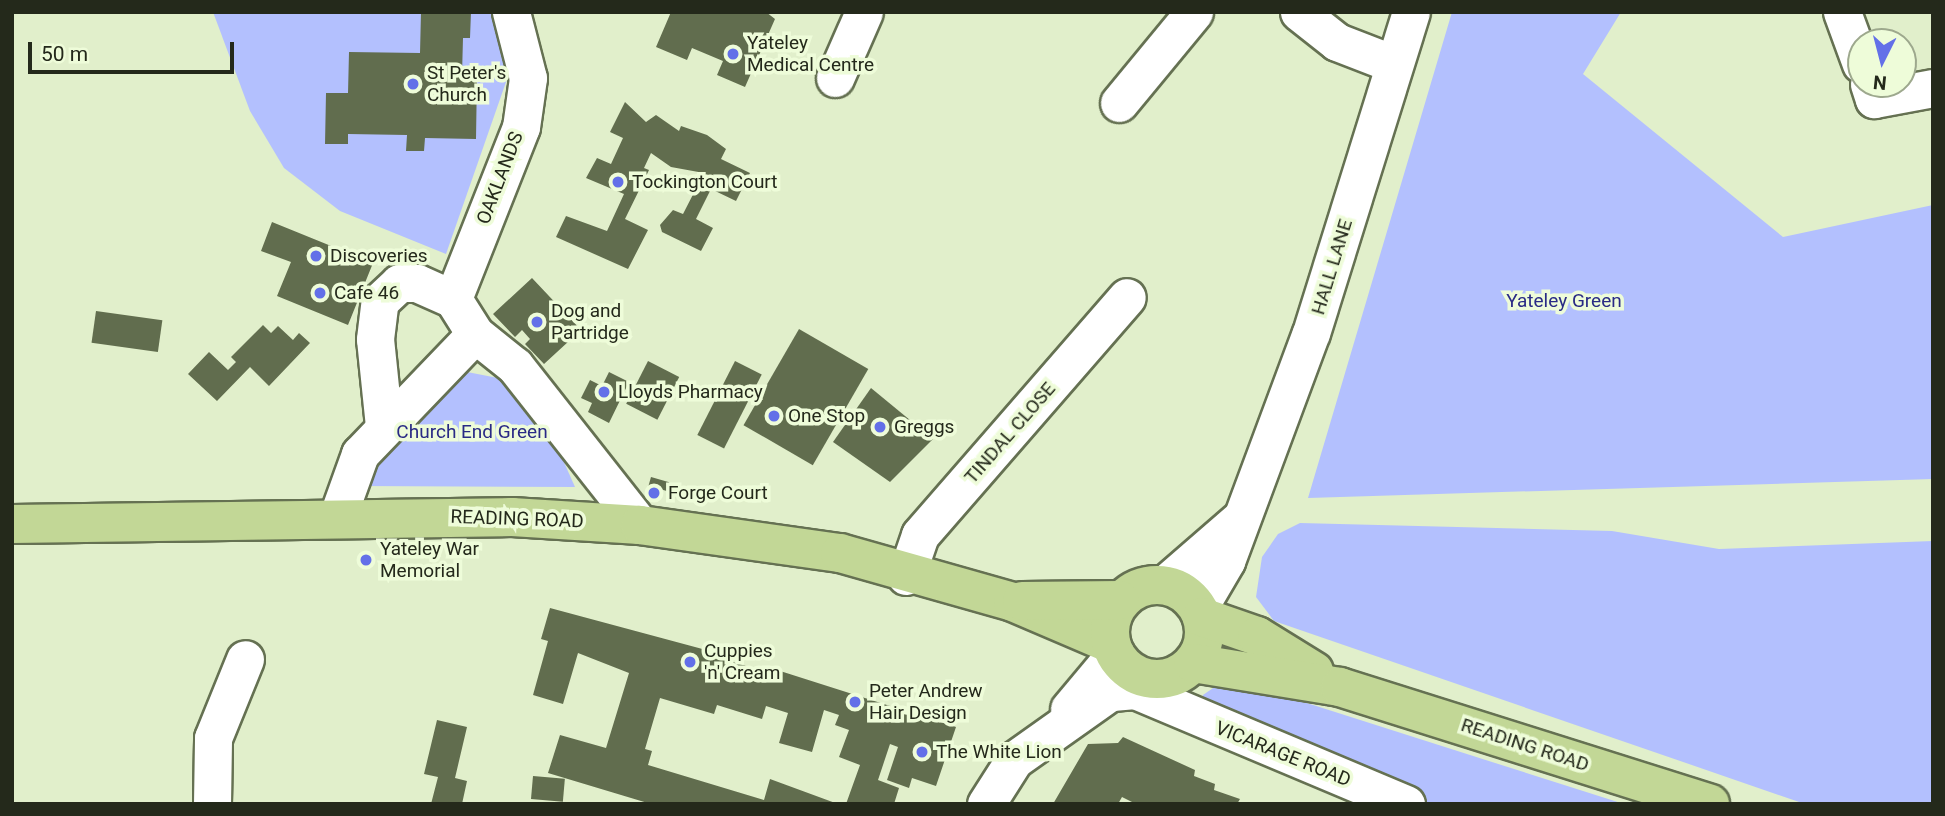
<!DOCTYPE html>
<html>
<head>
<meta charset="utf-8">
<style>
  body { margin:0 }
  #map { position:relative; width:1945px; height:816px; overflow:hidden; background:#e1efcb; font-family:Roboto,sans-serif }
  div>[style] { position:absolute }
  [style*='--x'] { left:calc(var(--x)*1px); top:calc(var(--y)*1px); width:calc(var(--w)*1px); rotate:calc(var(--a)*1deg) }
  .green>* { inset:0; background:#b3c0fe }
  .building>* { inset:0; background:#616d4e; transform-origin:0 0 }
  .roads { filter:drop-shadow(2px 0 #657152) drop-shadow(-2px 0 #657152) drop-shadow(0 2px #657152) drop-shadow(0 -2px #657152) }
  .minor>* { height:37px; margin:-18.5px; padding:0 18.5px; transform-origin:18.5px; border-radius:18.5px; background:#fff }
  .major>* { height:38px; margin:-19px; padding:0 19px; transform-origin:19px; border-radius:19px; background:#c2d796 }
  .major>.ring { margin:-19px; padding:0; box-sizing:content-box; background:none; border:38px solid #c2d796; border-radius:50% }
  .dots>* { width:19px; height:19px; translate:-50% -50%; box-sizing:border-box; border:4px solid #eefcd9; border-radius:50% }
  span { translate:-50% -50%; white-space:nowrap; text-align:center; line-height:1.15; -webkit-text-stroke:7px #eefcd9; paint-order:stroke }
  .poi-label { font-size:19px; color:#24291b }
  .left { translate:0 -50%; text-align:left }
  .street-label { font-size:19px; color:#24291b }
  .park-label { font-size:19px; color:#292a85 }
  .frame { position:absolute; inset:0; border:14px solid #24291b; pointer-events:none }
  .north { position:absolute; left:1847px; top:28px; width:70px; height:70px; box-sizing:border-box; background:#eefcd9; border:2px solid #9da88d; border-radius:50%; rotate:186deg; font-size:19px; font-weight:700; line-height:28px; text-align:center; color:#24291b }
  .north::after { content:''; display:block; margin:auto; width:24px; height:32px; background:#6370e8; clip-path:polygon(50% 0,100% 100%,50% 72%,0 100%) }
  .scale { position:absolute; left:28px; top:42px; width:206px; height:32px; box-sizing:border-box; border:4px solid #24291b; border-top:0; padding-left:9px; font-size:21px; line-height:24px; white-space:nowrap; color:#24291b; -webkit-text-stroke:5px #eefcd9; paint-order:stroke }
</style>
</head>
<body>
<div id="map">
  <div class="green">
    <i style="clip-path:polygon(213px 12px,500px 12px,513px 62px,446px 254px,340px 211px,284px 168px,250px 111px)"></i>
    <i style="clip-path:polygon(1452px 12px,1621px 12px,1583px 74px,1783px 237px,1933px 205px,1933px 479px,1308px 498px)"></i>
    <i style="clip-path:polygon(462px 371px,498px 378px,559px 451px,575px 487px,358px 486px,361px 471px)"></i>
    <i style="clip-path:polygon(1300px 523px,1612px 531px,1719px 549px,1933px 541px,1933px 804px,1805px 804px,1274px 621px,1256px 597px,1262px 557px,1278px 534px)"></i>
    <i style="clip-path:polygon(1250px 685px,1624px 804px,1427px 804px,1199px 707px,1203px 695px,1216px 686px)"></i>
  </div>
  <div class="building">
    <i style="clip-path:polygon(421px 12px,471px 12px,470px 38px,463px 38px,462px 75px,477px 75px,476px 139px,425px 138px,424px 151px,406px 151px,407px 135px,348px 134px,348px 144px,325px 144px,326px 93px,348px 93px,349px 52px,420px 53px)"></i>
    <i style="clip-path:polygon(671px 12px,766px 12px,775px 19px,745px 87px,717px 75px,723px 61px,692px 48px,687px 60px,656px 47px)"></i>
    <i style="clip-path:polygon(625px 102px,646px 122px,656px 115px,679px 131px,681px 126px,707px 135px,726px 149px,721px 159px,750px 173px,736px 201px,711px 189px,696px 219px,713px 228px,701px 251px,662px 232px,660px 225px,673px 210px,683px 214px,704px 173px,671px 167px,651px 153px,644px 168px,649px 170px,625px 219px,648px 230px,628px 269px,556px 237px,566px 216px,607px 231px,624px 194px,586px 178px,597px 158px,611px 164px,623px 138px,610px 132px)"></i>
    <i style="clip-path:polygon(272px 222px,373px 263px,348px 325px,277px 296px,291px 262px,261px 251px)"></i>
    <i style="clip-path:polygon(532px 278px,581px 330px,544px 364px,525px 344px,530px 339px,522px 330px,515px 337px,493px 314px)"></i>
    <i style="left:96px;top:311px;width:67px;height:32px;rotate:8deg"></i>
    <i style="clip-path:polygon(263px 325px,271px 333px,278px 326px,293px 340px,299px 333px,310px 343px,269px 386px,250px 367px,217px 401px,188px 374px,209px 352px,228px 370px,236px 362px,231px 357px)"></i>
    <i style="left:799px;top:329px;width:80px;height:111px;rotate:30deg"></i>
    <i style="left:648px;top:361px;width:35px;height:48px;rotate:27deg"></i>
    <i style="left:735px;top:361px;width:30px;height:83px;rotate:27deg"></i>
    <i style="clip-path:polygon(609px 372px,629px 382px,609px 423px,588px 412px,592px 403px,581px 398px,590px 380px,602px 386px)"></i>
    <i style="clip-path:polygon(871px 388px,933px 439px,890px 482px,833px 442px)"></i>
    <i style="left:651px;top:477px;width:19px;height:9px;rotate:16deg"></i>
    <i style="clip-path:polygon(550px 608px,721px 654px,719px 658px,776px 675px,777px 670px,956px 727px,936px 786px,912px 778px,909px 788px,887px 780px,898px 747px,890px 744px,878px 780px,899px 788px,894px 804px,846px 804px,860px 765px,839px 757px,849px 730px,835px 725px,839px 715px,824px 710px,812px 752px,779px 743px,788px 713px,766px 706px,762px 719px,717px 705px,714px 714px,660px 698px,645px 749px,652px 751px,648px 765px,764px 800px,770px 779px,838px 804px,651px 804px,548px 773px,560px 735px,606px 748px,629px 673px,578px 653px,563px 704px,533px 695px,548px 641px,541px 639px)"></i>
    <i style="clip-path:polygon(437px 720px,467px 727px,455px 778px,467px 781px,462px 804px,431px 804px,438px 777px,424px 774px)"></i>
    <i style="clip-path:polygon(1123px 737px,1195px 770px,1194px 776px,1215px 784px,1214px 790px,1240px 799px,1237px 804px,1136px 804px,1122px 797px,1118px 804px,1053px 804px,1088px 744px,1118px 743px)"></i>
    <i style="left:533px;top:776px;width:32px;height:23px;rotate:5deg"></i>
  </div>
  <div class="roads">
    <div class="minor">
      <i style="--x:511;--y:12;--w:68;--a:75.6"></i>
      <i style="--x:528;--y:78;--w:49;--a:98.1"></i>
      <i style="--x:521;--y:127;--w:185;--a:111.6"></i>
      <i style="--x:453;--y:299;--w:41;--a:57.8"></i>
      <i style="--x:475;--y:334;--w:51;--a:38.7"></i>
      <i style="--x:515;--y:366;--w:202;--a:51.8"></i>
      <i style="--x:1299;--y:12;--w:48;--a:38.3"></i>
      <i style="--x:1337;--y:42;--w:61;--a:21.1"></i>
      <i style="--x:1842;--y:12;--w:55;--a:69.9"></i>
      <i style="--x:835;--y:78;--w:72;--a:-66.3"></i>
      <i style="--x:1869;--y:84;--w:16;--a:72"></i>
      <i style="--x:1874;--y:99;--w:60;--a:-10.6"></i>
      <i style="--x:1119;--y:103;--w:118;--a:-50.5"></i>
      <i style="--x:384;--y:426;--w:87;--a:-95.9"></i>
      <i style="--x:375;--y:339;--w:38;--a:-83"></i>
      <i style="--x:380;--y:301;--w:26;--a:-43"></i>
      <i style="--x:399;--y:283;--w:18;--a:0"></i>
      <i style="--x:417;--y:283;--w:39;--a:24"></i>
      <i style="--x:337;--y:518;--w:68;--a:-70.2"></i>
      <i style="--x:360;--y:454;--w:166;--a:-46.2"></i>
      <i style="--x:906;--y:576;--w:43;--a:-71.1"></i>
      <i style="--x:920;--y:535;--w:315;--a:-49"></i>
      <i style="--x:1165;--y:584;--w:98;--a:-40.9"></i>
      <i style="--x:1198;--y:609;--w:56;--a:-59.7"></i>
      <i style="--x:1226;--y:561;--w:243;--a:-69.6"></i>
      <i style="--x:1311;--y:333;--w:336;--a:-72.7"></i>
      <i style="--x:1112;--y:692;--w:23;--a:-5"></i>
      <i style="--x:1135;--y:690;--w:294;--a:22.8"></i>
      <i style="--x:1069;--y:709;--w:72;--a:-50.1"></i>
      <i style="--x:212;--y:804;--w:66;--a:-89.1"></i>
      <i style="--x:213;--y:738;--w:85;--a:-67.9"></i>
      <i style="--x:986;--y:804;--w:52;--a:-57.5"></i>
      <i style="--x:1014;--y:760;--w:142;--a:-35.3"></i>
    </div>
    <div class="major">
      <i style="--x:12;--y:524;--w:500;--a:-0.8"></i>
      <i style="--x:512;--y:517;--w:128;--a:3.6"></i>
      <i style="--x:640;--y:525;--w:202;--a:8"></i>
      <i style="--x:840;--y:553;--w:180;--a:15.8"></i>
      <i style="--x:1013;--y:602;--w:107;--a:23.2"></i>
      <i class="ring" style="left:1110px;top:585px;width:56px;height:56px"></i>
      <i style="--x:1022;--y:601;--w:98;--a:-0.6"></i>
      <i style="--x:1202;--y:617;--w:58;--a:19.1"></i>
      <i style="--x:1257;--y:636;--w:67;--a:31.6"></i>
      <i style="--x:1193;--y:663;--w:149;--a:9.3"></i>
      <i style="--x:1340;--y:687;--w:388;--a:17.5"></i>
    </div>
  </div>
  <div class="dots">
    <i style="left:733px;top:54px;background:#6370e8"></i>
    <i style="left:413px;top:84px;background:#6370e8"></i>
    <i style="left:618px;top:182px;background:#6370e8"></i>
    <i style="left:316px;top:256px;background:#6370e8"></i>
    <i style="left:320px;top:293px;background:#6370e8"></i>
    <i style="left:537px;top:322px;background:#6370e8"></i>
    <i style="left:604px;top:392px;background:#6370e8"></i>
    <i style="left:774px;top:416px;background:#6370e8"></i>
    <i style="left:880px;top:427px;background:#6370e8"></i>
    <i style="left:654px;top:493px;background:#6370e8"></i>
    <i style="left:366px;top:560px;background:#6370e8"></i>
    <i style="left:690px;top:662px;background:#6370e8"></i>
    <i style="left:855px;top:702px;background:#6370e8"></i>
    <i style="left:922px;top:752px;background:#6370e8"></i>
  </div>
  <div class="poi-label">
    <span class="left" style="left:747px;top:54px">Yateley<br>Medical Centre</span>
    <span class="left" style="left:427px;top:84px">St Peter's<br>Church</span>
    <span class="left" style="left:632px;top:182px">Tockington Court</span>
    <span class="left" style="left:330px;top:256px">Discoveries</span>
    <span class="left" style="left:334px;top:293px">Cafe 46</span>
    <span class="left" style="left:551px;top:322px">Dog and<br>Partridge</span>
    <span class="left" style="left:618px;top:392px">Lloyds Pharmacy</span>
    <span class="left" style="left:788px;top:416px">One Stop</span>
    <span class="left" style="left:894px;top:427px">Greggs</span>
    <span class="left" style="left:668px;top:493px">Forge Court</span>
    <span class="left" style="left:380px;top:560px">Yateley War<br>Memorial</span>
    <span class="left" style="left:704px;top:662px">Cuppies<br>'n' Cream</span>
    <span class="left" style="left:869px;top:702px">Peter Andrew<br>Hair Design</span>
    <span class="left" style="left:936px;top:752px">The White Lion</span>
  </div>
  <div class="street-label">
    <span style="left:500px;top:178px;rotate:-69deg">OAKLANDS</span>
    <span style="left:1332px;top:267px;rotate:-73deg">HALL LANE</span>
    <span style="left:1010px;top:433px;rotate:-49deg">TINDAL CLOSE</span>
    <span style="left:517px;top:519px;rotate:2deg">READING ROAD</span>
    <span style="left:1525px;top:745px;rotate:18deg">READING ROAD</span>
    <span style="left:1283px;top:754px;rotate:22deg">VICARAGE ROAD</span>
  </div>
  <div class="park-label">
    <span style="left:1564px;top:301px">Yateley Green</span>
    <span style="left:472px;top:432px">Church End Green</span>
  </div>
  <div class="frame"></div>
  <div class="north">N</div>
  <div class="scale">50 m</div>
</div>
</body>
</html>
